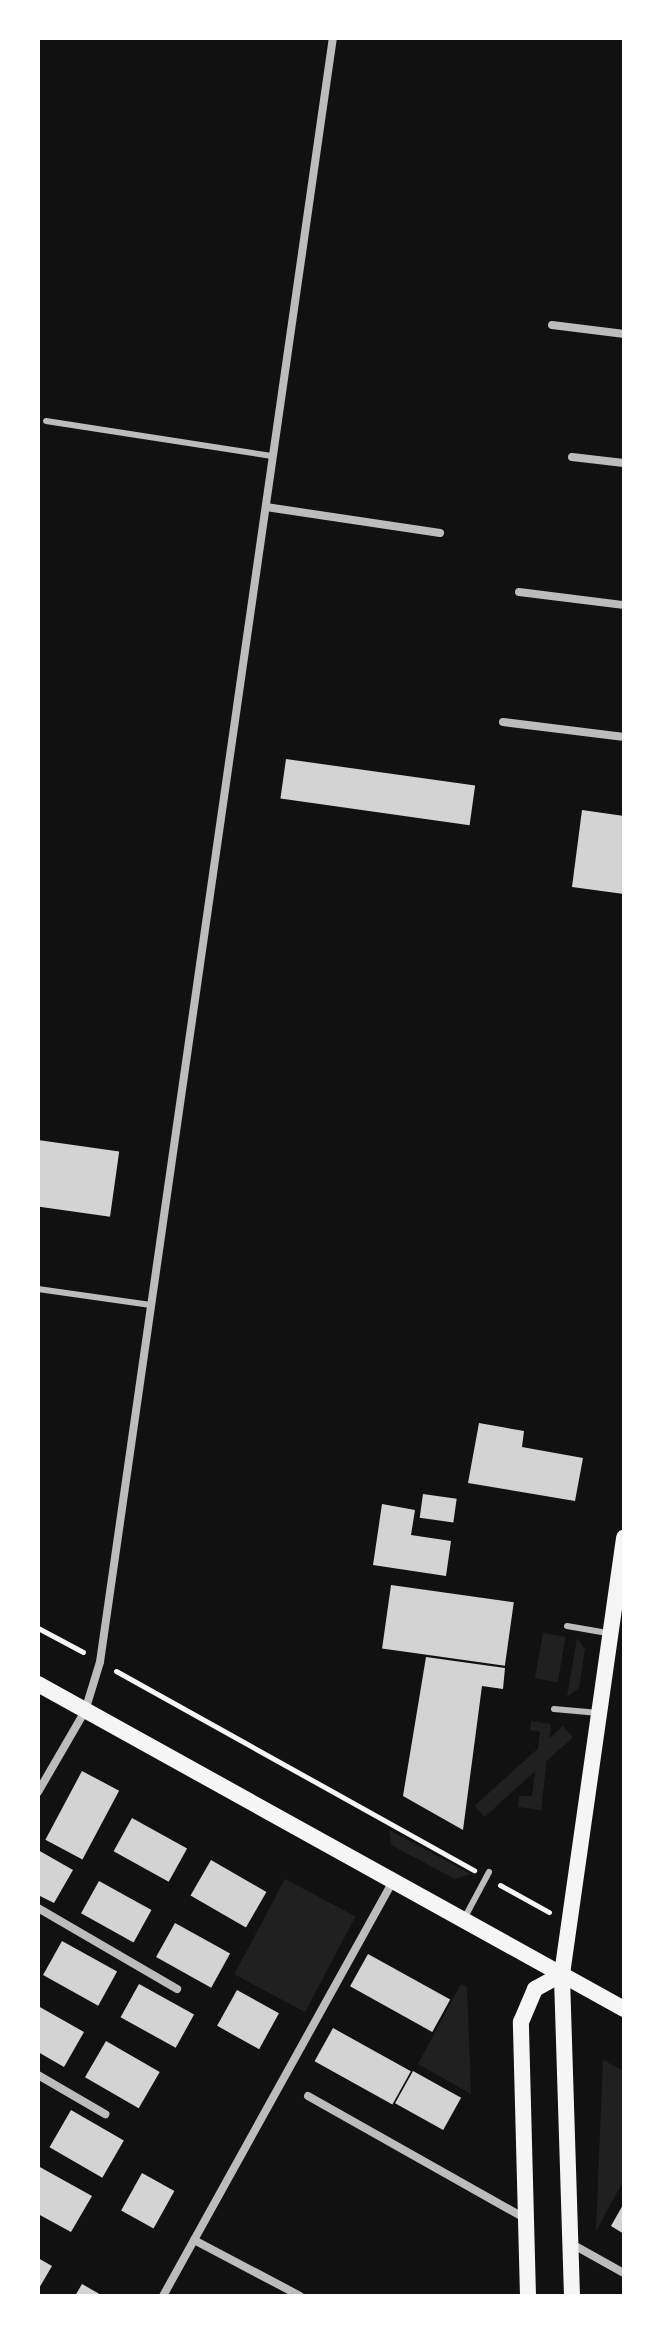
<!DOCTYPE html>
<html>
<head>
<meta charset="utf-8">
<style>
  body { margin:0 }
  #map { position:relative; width:662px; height:2334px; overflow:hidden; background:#111; font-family:Helvetica,sans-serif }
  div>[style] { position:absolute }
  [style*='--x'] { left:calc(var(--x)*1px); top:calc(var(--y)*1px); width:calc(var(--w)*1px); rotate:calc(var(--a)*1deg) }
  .green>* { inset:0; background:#202020; transform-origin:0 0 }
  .building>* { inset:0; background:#d3d3d3; transform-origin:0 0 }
  .path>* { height:5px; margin:-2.5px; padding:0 2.5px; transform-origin:2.5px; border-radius:2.5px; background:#f5f5f5 }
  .service>* { height:6px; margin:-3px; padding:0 3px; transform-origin:3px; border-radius:3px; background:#bcbcbc }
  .minor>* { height:8px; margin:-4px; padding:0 4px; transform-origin:4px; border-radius:4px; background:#bcbcbc }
  .secondary>* { height:16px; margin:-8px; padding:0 8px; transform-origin:8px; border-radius:8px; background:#f5f5f5 }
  span { translate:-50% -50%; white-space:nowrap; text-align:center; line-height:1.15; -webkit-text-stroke:6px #fff; paint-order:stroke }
  .frame { position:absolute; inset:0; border:40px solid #fff; pointer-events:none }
</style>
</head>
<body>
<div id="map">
  <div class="green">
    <i style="left:543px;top:1633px;width:23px;height:46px;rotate:10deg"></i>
    <i style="clip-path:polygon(577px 1638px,585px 1649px,579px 1688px,567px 1697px)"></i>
    <i style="clip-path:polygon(531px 1721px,551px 1724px,541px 1810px,518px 1807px,519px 1796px,532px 1796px,540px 1732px,530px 1730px)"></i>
    <i style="left:563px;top:1726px;width:15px;height:119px;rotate:48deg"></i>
    <i style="clip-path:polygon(389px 1830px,471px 1874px,455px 1879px,391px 1845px)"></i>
    <i style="left:285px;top:1879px;width:80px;height:108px;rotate:28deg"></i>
    <i style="clip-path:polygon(461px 1984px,467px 1987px,471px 2094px,418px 2064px)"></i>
    <i style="clip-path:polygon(603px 2060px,624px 2071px,624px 2180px,596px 2231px)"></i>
  </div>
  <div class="building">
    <i style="left:286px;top:759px;width:191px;height:40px;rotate:8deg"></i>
    <i style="clip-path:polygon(582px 810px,624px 816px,624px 894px,572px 887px)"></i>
    <i style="left:38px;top:1140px;width:82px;height:66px;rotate:8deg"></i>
    <i style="clip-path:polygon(479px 1423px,524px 1431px,522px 1447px,583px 1458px,575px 1501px,468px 1483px)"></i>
    <i style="left:423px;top:1494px;width:34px;height:24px;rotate:8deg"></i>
    <i style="clip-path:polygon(382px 1504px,415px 1510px,411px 1535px,451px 1541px,446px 1576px,373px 1565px)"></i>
    <i style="left:391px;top:1585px;width:124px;height:64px;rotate:8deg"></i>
    <i style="clip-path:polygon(426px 1657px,505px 1668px,503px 1689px,482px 1686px,463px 1830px,403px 1796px)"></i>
    <i style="left:82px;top:1771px;width:42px;height:78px;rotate:28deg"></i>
    <i style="left:132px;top:1818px;width:63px;height:38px;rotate:29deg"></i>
    <i style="clip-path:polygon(38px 1850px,73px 1870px,54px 1903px,38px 1895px)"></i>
    <i style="left:211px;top:1860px;width:64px;height:41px;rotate:30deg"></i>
    <i style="left:99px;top:1881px;width:60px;height:37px;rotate:29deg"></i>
    <i style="left:175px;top:1923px;width:63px;height:39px;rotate:29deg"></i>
    <i style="left:62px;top:1941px;width:63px;height:39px;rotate:29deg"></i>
    <i style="left:368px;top:1954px;width:94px;height:37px;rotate:29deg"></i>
    <i style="left:139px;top:1984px;width:63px;height:38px;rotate:29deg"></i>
    <i style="left:237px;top:1990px;width:48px;height:41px;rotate:29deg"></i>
    <i style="clip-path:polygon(38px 2006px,84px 2032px,64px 2067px,38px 2052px)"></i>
    <i style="left:333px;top:2028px;width:89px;height:38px;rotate:29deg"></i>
    <i style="left:106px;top:2041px;width:62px;height:42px;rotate:30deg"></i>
    <i style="left:413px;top:2071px;width:55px;height:37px;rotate:29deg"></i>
    <i style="left:71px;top:2110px;width:61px;height:43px;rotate:30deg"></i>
    <i style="clip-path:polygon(38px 2166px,92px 2196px,71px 2232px,38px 2214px)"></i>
    <i style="left:142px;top:2173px;width:37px;height:43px;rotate:29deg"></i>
    <i style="clip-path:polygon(624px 2203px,624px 2234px,611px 2226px)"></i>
    <i style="clip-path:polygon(38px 2258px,52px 2266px,38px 2290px)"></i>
    <i style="clip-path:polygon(82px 2284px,103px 2296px,75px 2296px)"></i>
  </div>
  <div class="path">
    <i style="--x:38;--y:1628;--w:51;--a:28.1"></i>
    <i style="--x:116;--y:1671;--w:410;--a:29.1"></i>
    <i style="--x:500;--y:1885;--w:56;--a:28.9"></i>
  </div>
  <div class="service">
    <i style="--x:46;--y:421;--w:230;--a:8.8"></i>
    <i style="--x:38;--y:1289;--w:114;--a:8.1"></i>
    <i style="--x:567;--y:1626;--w:41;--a:9.9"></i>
    <i style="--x:554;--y:1709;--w:45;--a:5.1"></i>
    <i style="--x:465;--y:1917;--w:51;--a:-61.9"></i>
  </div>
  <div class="minor">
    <i style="--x:552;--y:325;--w:73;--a:7.1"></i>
    <i style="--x:572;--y:457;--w:52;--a:6.6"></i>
    <i style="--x:266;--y:507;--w:176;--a:8.5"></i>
    <i style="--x:519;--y:592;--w:106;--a:7.1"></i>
    <i style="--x:503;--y:722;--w:122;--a:7.1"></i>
    <i style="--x:38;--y:1792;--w:94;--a:-59.9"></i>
    <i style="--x:85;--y:1711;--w:51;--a:-73"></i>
    <i style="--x:100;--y:1662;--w:1641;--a:-81.84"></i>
    <i style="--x:38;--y:1908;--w:161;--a:30.2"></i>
    <i style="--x:38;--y:2075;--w:78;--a:30.2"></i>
    <i style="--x:308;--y:2096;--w:250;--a:29.4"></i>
    <i style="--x:194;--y:2240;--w:120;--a:27.8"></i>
    <i style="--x:570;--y:2243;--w:62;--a:29.1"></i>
    <i style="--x:163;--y:2296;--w:474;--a:-61"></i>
  </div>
  <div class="secondary">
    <i style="--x:38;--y:1684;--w:670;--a:29.01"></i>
    <i style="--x:528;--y:2296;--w:274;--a:-91.5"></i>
    <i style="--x:521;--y:2022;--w:36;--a:-67"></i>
    <i style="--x:535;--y:1989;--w:31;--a:-29"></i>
    <i style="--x:572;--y:2296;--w:322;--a:-91.8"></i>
    <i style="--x:562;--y:1974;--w:441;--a:-81.9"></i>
  </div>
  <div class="frame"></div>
</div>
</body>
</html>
